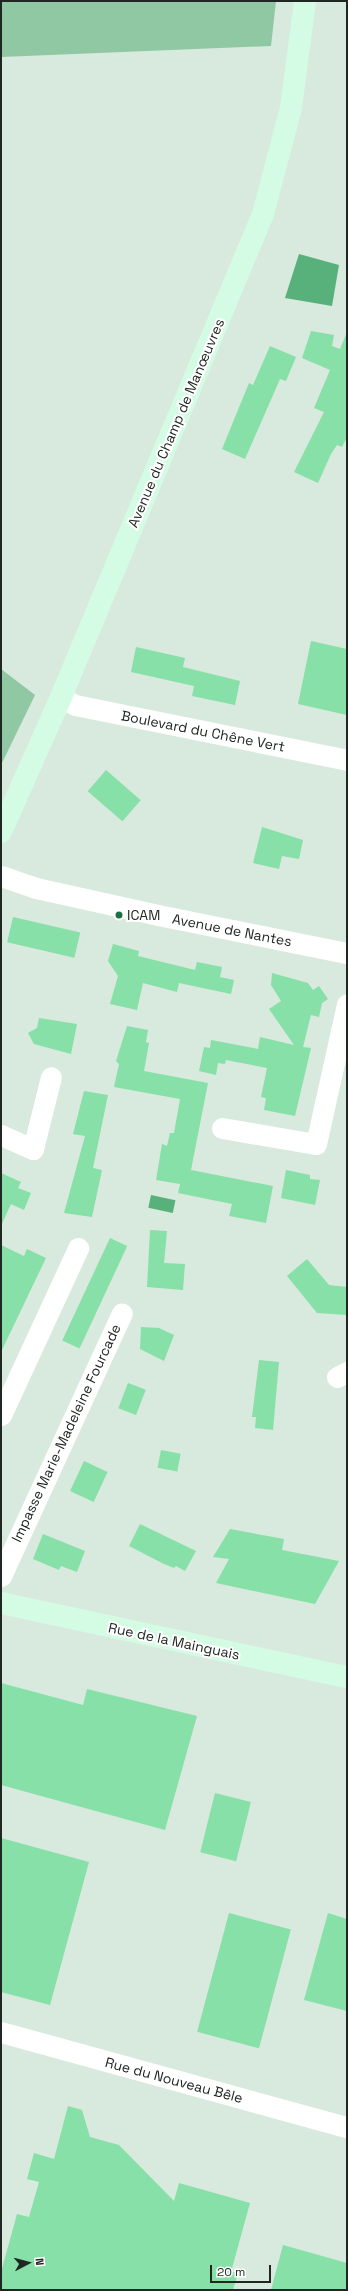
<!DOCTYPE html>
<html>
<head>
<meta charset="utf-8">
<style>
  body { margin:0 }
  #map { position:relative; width:348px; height:2291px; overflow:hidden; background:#d8e9dd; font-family:"Space Grotesk",sans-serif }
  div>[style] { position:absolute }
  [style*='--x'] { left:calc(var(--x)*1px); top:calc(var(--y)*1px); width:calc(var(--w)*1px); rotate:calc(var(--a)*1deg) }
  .green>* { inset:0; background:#8fc8a2 }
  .water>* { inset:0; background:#58b17b; transform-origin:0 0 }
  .building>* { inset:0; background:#86e0a7; transform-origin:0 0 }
  .street>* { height:21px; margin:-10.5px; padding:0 10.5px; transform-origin:10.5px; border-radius:10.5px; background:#fff }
  .secondary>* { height:22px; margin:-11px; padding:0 11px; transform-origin:11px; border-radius:11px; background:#d4fce4 }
  .dots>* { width:11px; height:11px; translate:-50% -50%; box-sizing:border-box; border:2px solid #fff; border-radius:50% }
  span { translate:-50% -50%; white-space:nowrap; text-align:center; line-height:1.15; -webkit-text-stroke:4px #fff; paint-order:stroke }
  .street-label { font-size:14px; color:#202722 }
  .poi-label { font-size:14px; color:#202722 }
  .left { translate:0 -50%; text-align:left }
  .frame { position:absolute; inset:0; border:2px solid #202722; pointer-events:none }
  .north { position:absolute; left:8px; top:2243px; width:40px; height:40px; -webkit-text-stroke:3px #fff; paint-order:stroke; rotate:84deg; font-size:11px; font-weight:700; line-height:16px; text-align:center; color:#202722 }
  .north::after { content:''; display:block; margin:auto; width:14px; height:18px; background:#202722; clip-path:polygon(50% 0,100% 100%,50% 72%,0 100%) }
  .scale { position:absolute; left:210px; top:2265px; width:61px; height:18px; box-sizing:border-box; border:2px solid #202722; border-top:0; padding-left:5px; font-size:12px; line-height:14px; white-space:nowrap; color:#202722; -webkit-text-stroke:3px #fff; paint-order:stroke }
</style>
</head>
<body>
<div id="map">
  <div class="green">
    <i style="clip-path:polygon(1px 1px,276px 1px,271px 46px,1px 57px)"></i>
    <i style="clip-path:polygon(1px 669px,35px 695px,1px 765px)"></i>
  </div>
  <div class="water">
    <i style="clip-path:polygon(299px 254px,339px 265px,332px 306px,285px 298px)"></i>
    <i style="left:151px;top:1195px;width:25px;height:13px;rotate:12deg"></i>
  </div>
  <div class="building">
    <i style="clip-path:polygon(311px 331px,334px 335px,332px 346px,340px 349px,347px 332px,347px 437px,342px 447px,337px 445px,331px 454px,318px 483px,294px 472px,324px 412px,314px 408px,330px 370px,302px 358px)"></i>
    <i style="clip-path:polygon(270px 346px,296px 357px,286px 381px,280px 379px,245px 459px,222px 449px,249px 383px,253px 385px)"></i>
    <i style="clip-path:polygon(311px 641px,347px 649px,347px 715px,298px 704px)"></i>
    <i style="clip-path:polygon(136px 647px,185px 658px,183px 667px,240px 681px,235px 705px,192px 696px,194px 686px,131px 672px)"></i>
    <i style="left:106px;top:770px;width:46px;height:28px;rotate:41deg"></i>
    <i style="clip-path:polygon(262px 827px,303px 840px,299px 859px,282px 856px,279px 869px,253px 863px)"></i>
    <i style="left:13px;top:917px;width:69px;height:26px;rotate:13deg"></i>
    <i style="clip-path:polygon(113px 944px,139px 951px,138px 956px,195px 970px,197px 962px,222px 967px,220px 977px,234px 980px,231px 994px,179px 983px,177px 992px,143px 983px,137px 1010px,110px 1004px,118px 976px,108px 961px)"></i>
    <i style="clip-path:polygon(272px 973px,308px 983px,313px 990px,319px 986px,328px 999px,322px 1003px,319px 1017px,311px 1015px,303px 1047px,311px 1048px,295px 1116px,264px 1110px,266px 1098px,261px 1097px,267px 1068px,226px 1060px,225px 1064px,218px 1063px,216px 1075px,199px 1071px,204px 1047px,210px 1048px,211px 1040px,258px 1049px,260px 1037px,294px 1045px,269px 1009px,281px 1001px,271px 985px)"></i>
    <i style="clip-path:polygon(39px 1018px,77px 1024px,71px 1054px,34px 1044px,28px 1033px,37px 1028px)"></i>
    <i style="clip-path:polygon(127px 1026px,148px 1030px,146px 1042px,149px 1043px,144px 1071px,208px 1083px,191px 1170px,273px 1186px,266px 1223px,229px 1216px,232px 1204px,178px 1193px,180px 1184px,156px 1180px,162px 1144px,167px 1146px,170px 1133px,174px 1133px,180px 1099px,114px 1087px,119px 1064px,116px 1061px)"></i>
    <i style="clip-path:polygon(84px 1091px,108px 1095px,93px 1168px,102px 1170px,92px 1217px,64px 1213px,85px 1136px,73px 1134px)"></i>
    <i style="clip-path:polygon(286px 1170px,310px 1175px,310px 1179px,320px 1180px,315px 1205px,281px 1198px)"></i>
    <i style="clip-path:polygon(1px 1173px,21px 1182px,18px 1188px,31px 1193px,24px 1210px,11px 1204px,1px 1226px)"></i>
    <i style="clip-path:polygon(150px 1230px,167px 1231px,164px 1263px,185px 1264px,183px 1290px,147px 1287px)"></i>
    <i style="left:110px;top:1238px;width:19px;height:113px;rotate:25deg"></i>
    <i style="clip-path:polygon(1px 1245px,24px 1256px,27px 1249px,46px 1258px,1px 1352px)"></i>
    <i style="clip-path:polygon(307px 1259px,329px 1285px,347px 1287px,347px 1315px,317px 1313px,287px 1276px)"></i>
    <i style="clip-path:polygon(141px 1327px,159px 1328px,174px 1335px,164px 1361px,140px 1349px)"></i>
    <i style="clip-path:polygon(259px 1360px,279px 1362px,273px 1430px,255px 1428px,256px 1417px,252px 1417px)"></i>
    <i style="left:128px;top:1383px;width:19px;height:27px;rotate:21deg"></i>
    <i style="left:161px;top:1450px;width:20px;height:18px;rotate:11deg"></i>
    <i style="left:84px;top:1461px;width:26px;height:33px;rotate:25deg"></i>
    <i style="clip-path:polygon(140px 1524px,196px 1551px,185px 1571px,176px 1566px,174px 1568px,164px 1564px,129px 1546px)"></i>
    <i style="clip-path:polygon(230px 1529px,284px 1539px,282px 1550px,339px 1561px,315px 1604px,216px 1583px,229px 1559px,213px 1557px)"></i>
    <i style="clip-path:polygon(43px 1534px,85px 1551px,77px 1572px,61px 1566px,59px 1570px,33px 1559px)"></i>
    <i style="clip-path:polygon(1px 1683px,83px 1705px,87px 1689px,197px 1716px,165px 1830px,1px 1785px)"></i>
    <i style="left:215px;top:1793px;width:37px;height:61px;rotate:14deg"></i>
    <i style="clip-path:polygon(1px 1838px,89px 1862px,50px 2005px,1px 1992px)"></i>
    <i style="left:229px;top:1913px;width:64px;height:123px;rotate:15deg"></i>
    <i style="clip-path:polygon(328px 1913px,347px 1919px,347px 2011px,304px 2000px)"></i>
    <i style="clip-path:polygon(68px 2106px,82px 2110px,90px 2137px,119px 2145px,174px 2201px,179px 2183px,250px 2203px,231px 2272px,238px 2273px,233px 2290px,1px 2290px,1px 2272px,17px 2214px,29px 2217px,39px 2182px,27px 2179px,34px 2153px,54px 2159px)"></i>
    <i style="clip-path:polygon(283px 2245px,347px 2263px,347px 2290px,271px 2290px)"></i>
  </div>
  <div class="street">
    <i style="--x:61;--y:697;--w:16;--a:30"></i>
    <i style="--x:75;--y:705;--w:278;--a:11.4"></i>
    <i style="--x:1;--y:876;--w:37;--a:19"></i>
    <i style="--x:36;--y:888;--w:125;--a:12.5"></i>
    <i style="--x:158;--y:915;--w:193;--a:11.4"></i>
    <i style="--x:222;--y:1128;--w:95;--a:9.7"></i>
    <i style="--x:316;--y:1144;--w:143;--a:-77.5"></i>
    <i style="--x:1;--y:1135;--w:35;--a:24"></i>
    <i style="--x:33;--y:1149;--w:74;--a:-76"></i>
    <i style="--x:337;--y:1377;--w:11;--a:-27"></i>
    <i style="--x:1;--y:1415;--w:184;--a:-65.2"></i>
    <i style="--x:1;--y:1576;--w:289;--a:-65.3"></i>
    <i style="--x:1;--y:2032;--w:359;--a:15.4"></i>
  </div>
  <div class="secondary">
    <i style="--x:1;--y:832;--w:148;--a:-66"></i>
    <i style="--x:61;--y:697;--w:524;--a:-67.3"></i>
    <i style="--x:263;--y:214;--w:110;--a:-75.2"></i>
    <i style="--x:291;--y:108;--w:108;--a:-82.5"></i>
    <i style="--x:1;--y:1603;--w:354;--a:12.1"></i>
  </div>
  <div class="dots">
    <i style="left:119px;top:915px;background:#1c7144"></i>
  </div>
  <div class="street-label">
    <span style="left:176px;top:423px;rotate:-67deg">Avenue du Champ de Manœuvres</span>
    <span style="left:203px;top:731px;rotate:11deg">Boulevard du Chêne Vert</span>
    <span style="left:232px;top:930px;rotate:11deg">Avenue de Nantes</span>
    <span style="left:66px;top:1433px;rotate:-65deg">Impasse Marie-Madeleine Fourcade</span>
    <span style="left:174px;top:1641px;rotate:12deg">Rue de la Mainguais</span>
    <span style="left:174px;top:2080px;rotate:15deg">Rue du Nouveau Bêle</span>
  </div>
  <div class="poi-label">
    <span class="left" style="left:127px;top:915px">ICAM</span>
  </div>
  <div class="frame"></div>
  <div class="north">N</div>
  <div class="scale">20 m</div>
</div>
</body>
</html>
